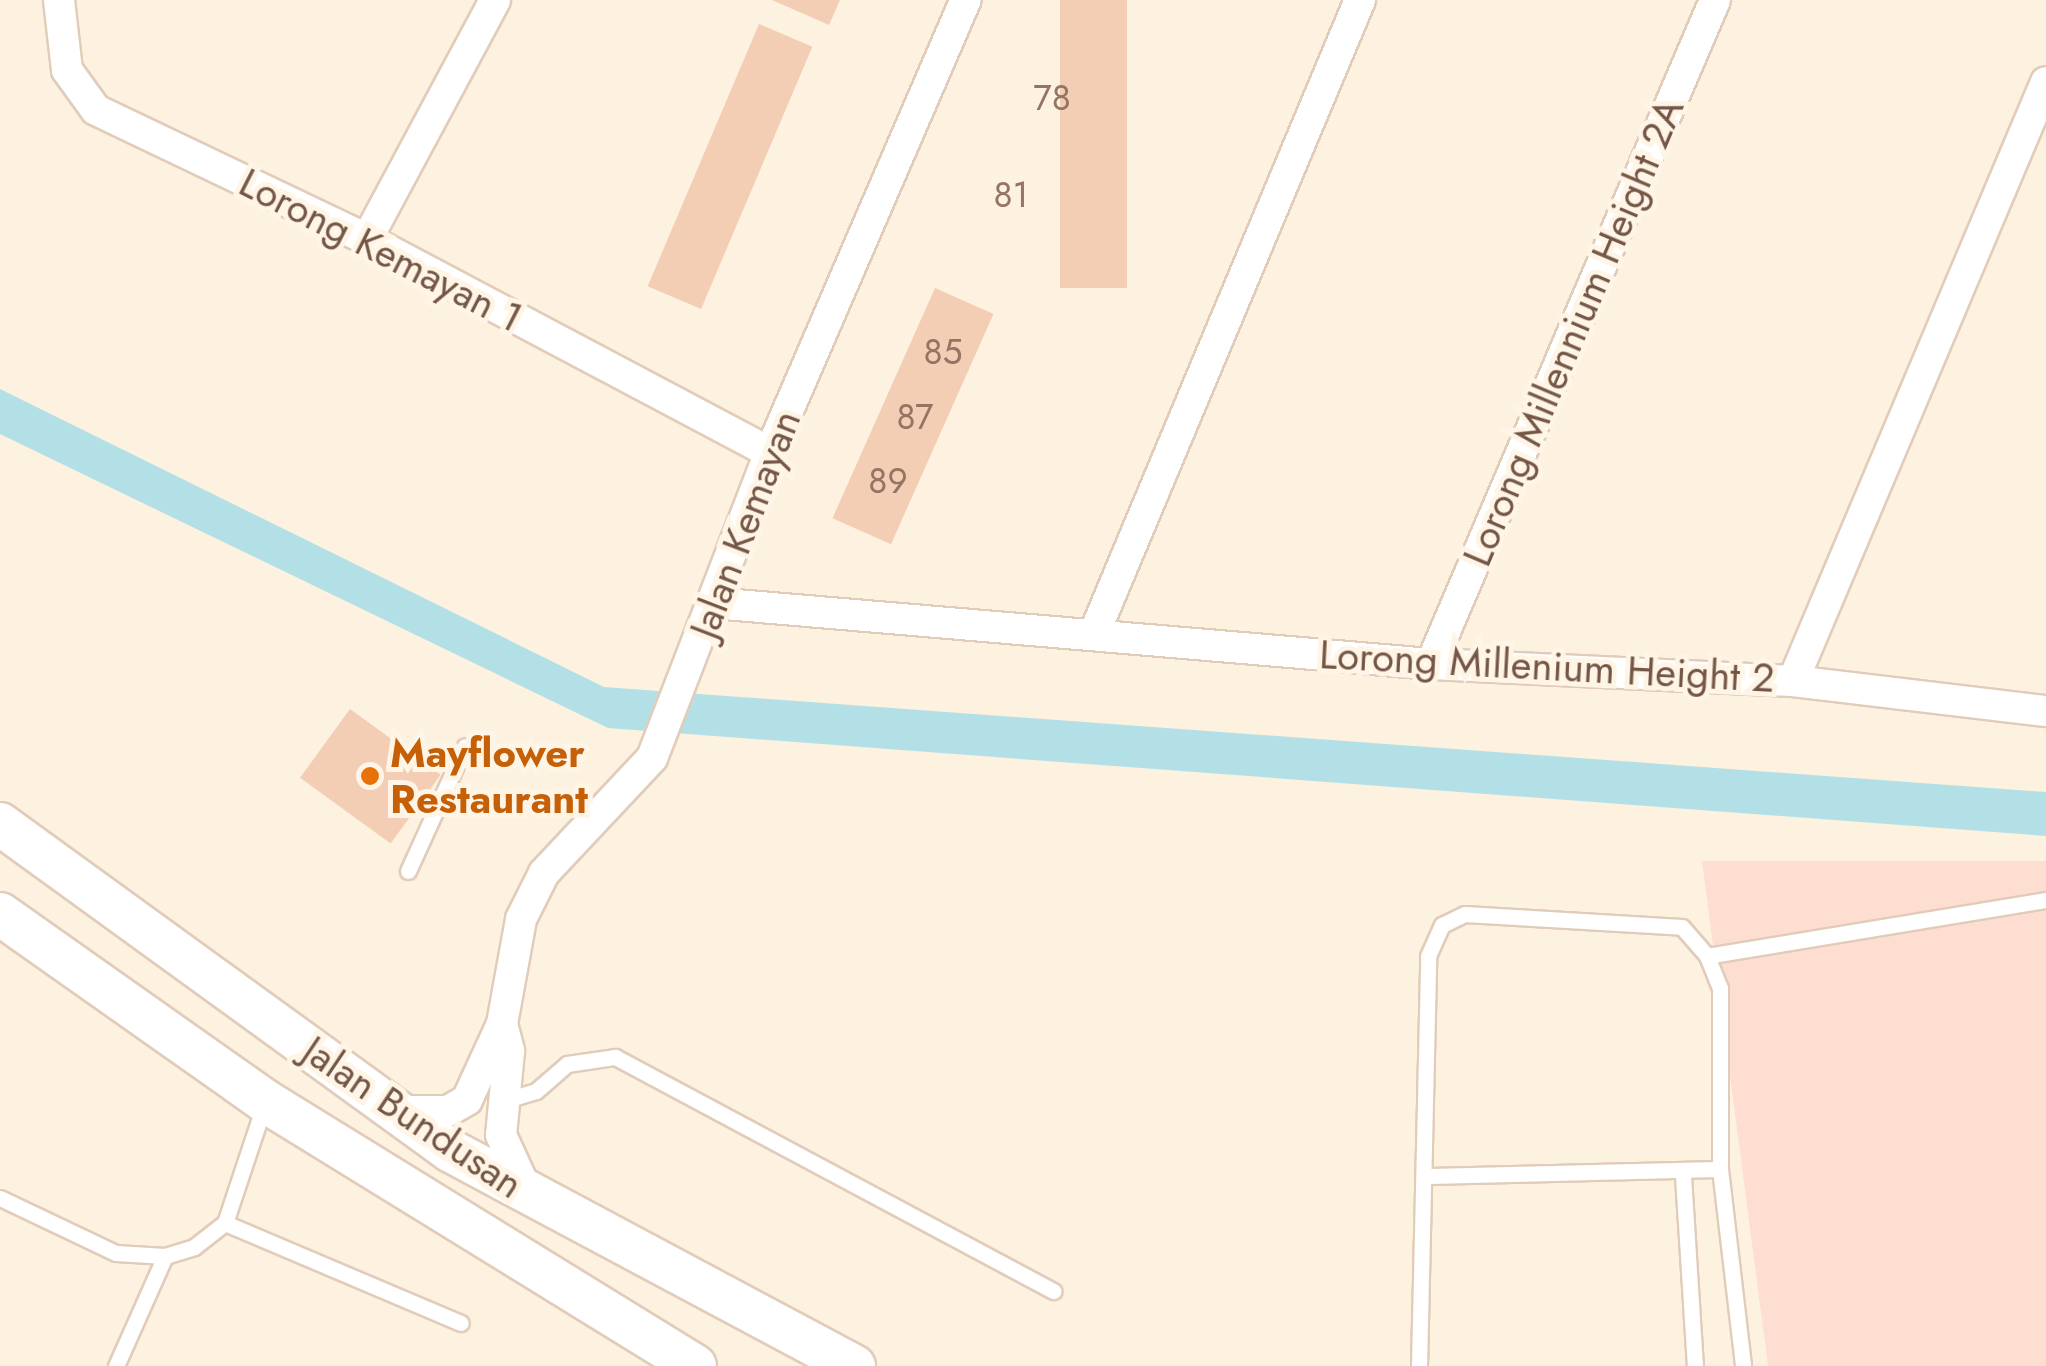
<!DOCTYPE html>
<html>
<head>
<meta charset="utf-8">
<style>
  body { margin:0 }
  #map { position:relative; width:2046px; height:1366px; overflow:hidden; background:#fdf1df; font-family:Jost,sans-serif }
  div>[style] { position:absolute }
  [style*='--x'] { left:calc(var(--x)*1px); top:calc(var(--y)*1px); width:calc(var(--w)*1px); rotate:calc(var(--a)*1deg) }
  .commercial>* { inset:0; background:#feded1 }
  .water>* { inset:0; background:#b3e0e7 }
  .building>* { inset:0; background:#f4cdb5; transform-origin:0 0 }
  .roads { filter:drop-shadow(2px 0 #e1ccba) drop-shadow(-2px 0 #e1ccba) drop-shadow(0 2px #e1ccba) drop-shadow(0 -2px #e1ccba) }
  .service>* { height:15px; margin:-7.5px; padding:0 7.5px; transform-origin:7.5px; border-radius:7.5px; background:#fff }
  .minor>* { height:30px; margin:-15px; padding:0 15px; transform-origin:15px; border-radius:15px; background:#fff }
  .secondary>* { height:42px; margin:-21px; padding:0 21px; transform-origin:21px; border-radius:21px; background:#fff }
  .dots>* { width:28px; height:28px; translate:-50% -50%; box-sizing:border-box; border:5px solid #fff5e6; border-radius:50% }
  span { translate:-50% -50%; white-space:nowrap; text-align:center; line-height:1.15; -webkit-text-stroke:10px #fff5e6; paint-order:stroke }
  .number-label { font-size:35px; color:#947462 }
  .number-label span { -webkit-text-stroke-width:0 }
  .street-label { font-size:40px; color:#745646 }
  .food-label { font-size:40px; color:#c56008; font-weight:700 }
  .left { translate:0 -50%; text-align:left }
</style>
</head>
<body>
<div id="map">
  <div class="commercial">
    <i style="clip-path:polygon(1702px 861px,2046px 861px,2046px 1366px,1768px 1366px)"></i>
  </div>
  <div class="water">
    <i style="clip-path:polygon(0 389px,604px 687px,2046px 792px,2046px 836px,608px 728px,0 434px)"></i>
  </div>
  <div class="building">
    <i style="clip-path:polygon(772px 0,840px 0,829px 25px)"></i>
    <i style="left:1060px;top:0;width:67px;height:288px"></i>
    <i style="left:759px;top:24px;width:58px;height:285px;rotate:23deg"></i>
    <i style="left:935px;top:288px;width:64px;height:252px;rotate:24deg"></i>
    <i style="left:350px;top:709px;width:112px;height:85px;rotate:36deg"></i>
  </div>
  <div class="roads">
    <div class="service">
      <i style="--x:408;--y:871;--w:137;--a:-65.5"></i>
      <i style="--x:1707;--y:956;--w:344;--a:-9.4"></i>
      <i style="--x:503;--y:1101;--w:34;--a:-17"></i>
      <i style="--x:536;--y:1091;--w:41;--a:-41.1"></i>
      <i style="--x:567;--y:1064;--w:49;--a:-8.3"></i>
      <i style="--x:615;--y:1057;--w:497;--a:28.1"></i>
      <i style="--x:1427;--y:1176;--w:293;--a:-1.4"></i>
      <i style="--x:1683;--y:1176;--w:190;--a:86.4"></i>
      <i style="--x:0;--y:1198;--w:128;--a:25.4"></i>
      <i style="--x:116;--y:1253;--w:49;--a:3.5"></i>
      <i style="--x:165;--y:1256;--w:30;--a:-17"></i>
      <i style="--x:194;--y:1247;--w:39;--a:-38"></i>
      <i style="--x:225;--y:1223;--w:123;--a:-71.6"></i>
      <i style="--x:225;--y:1223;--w:256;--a:23"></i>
      <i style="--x:116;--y:1366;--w:120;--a:-66"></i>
      <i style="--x:1419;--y:1366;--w:410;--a:-88.7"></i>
      <i style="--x:1428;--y:956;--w:34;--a:-66"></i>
      <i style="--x:1442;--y:925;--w:25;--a:-26"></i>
      <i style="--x:1465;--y:914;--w:217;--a:3.4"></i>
      <i style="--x:1682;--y:927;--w:38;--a:49"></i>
      <i style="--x:1707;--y:956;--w:35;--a:68"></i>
      <i style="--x:1720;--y:988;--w:181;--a:90"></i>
      <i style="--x:1720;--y:1169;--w:198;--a:83.3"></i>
    </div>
    <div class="minor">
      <i style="--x:59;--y:0;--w:70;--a:83.5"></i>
      <i style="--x:67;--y:70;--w:49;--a:54.1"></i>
      <i style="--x:96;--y:110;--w:300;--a:25.5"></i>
      <i style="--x:367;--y:239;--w:456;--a:27.9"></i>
      <i style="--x:367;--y:239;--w:271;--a:-61.8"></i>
      <i style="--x:713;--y:603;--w:721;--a:4.86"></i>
      <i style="--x:1431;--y:664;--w:362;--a:2.7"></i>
      <i style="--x:1793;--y:681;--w:650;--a:-67.1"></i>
      <i style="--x:1094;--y:634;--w:688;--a:-67.24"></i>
      <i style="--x:1431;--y:664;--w:722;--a:-66.84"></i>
      <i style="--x:1793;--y:681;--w:255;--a:6.8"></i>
      <i style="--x:502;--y:1024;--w:28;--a:75"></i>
      <i style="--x:509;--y:1051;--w:84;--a:95.4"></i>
      <i style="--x:501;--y:1135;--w:65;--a:65.4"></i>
      <i style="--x:395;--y:1111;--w:53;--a:0"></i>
      <i style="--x:448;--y:1111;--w:22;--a:-30"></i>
      <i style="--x:467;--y:1100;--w:84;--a:-65.3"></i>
      <i style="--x:502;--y:1024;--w:107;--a:-79.7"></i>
      <i style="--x:521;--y:919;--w:51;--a:-63.4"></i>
      <i style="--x:544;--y:873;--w:158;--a:-46.8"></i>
      <i style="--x:652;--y:758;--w:328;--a:-68.9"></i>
      <i style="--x:770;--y:452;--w:493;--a:-66.6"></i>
    </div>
    <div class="secondary">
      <i style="--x:0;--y:824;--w:557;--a:35.94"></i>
      <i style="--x:451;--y:1151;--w:457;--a:28.1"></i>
      <i style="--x:0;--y:914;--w:324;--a:35.2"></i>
      <i style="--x:265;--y:1101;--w:505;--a:31.64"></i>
    </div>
  </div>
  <div class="dots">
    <i style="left:370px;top:776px;background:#e8710a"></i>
  </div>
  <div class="number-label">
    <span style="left:1052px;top:98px">78</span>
    <span style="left:1011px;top:195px">81</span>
    <span style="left:943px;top:352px">85</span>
    <span style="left:915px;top:417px">87</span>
    <span style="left:888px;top:481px">89</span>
  </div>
  <div class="street-label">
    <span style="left:381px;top:250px;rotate:27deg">Lorong Kemayan 1</span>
    <span style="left:1573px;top:332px;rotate:-67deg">Lorong Millennium Height 2A</span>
    <span style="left:745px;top:524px;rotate:-69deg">Jalan Kemayan</span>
    <span style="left:1547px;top:666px;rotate:3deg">Lorong Millenium Height 2</span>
    <span style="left:413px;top:1117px;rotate:34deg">Jalan Bundusan</span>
  </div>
  <div class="food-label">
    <span class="left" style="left:390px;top:776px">Mayflower<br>Restaurant</span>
  </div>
</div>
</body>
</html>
